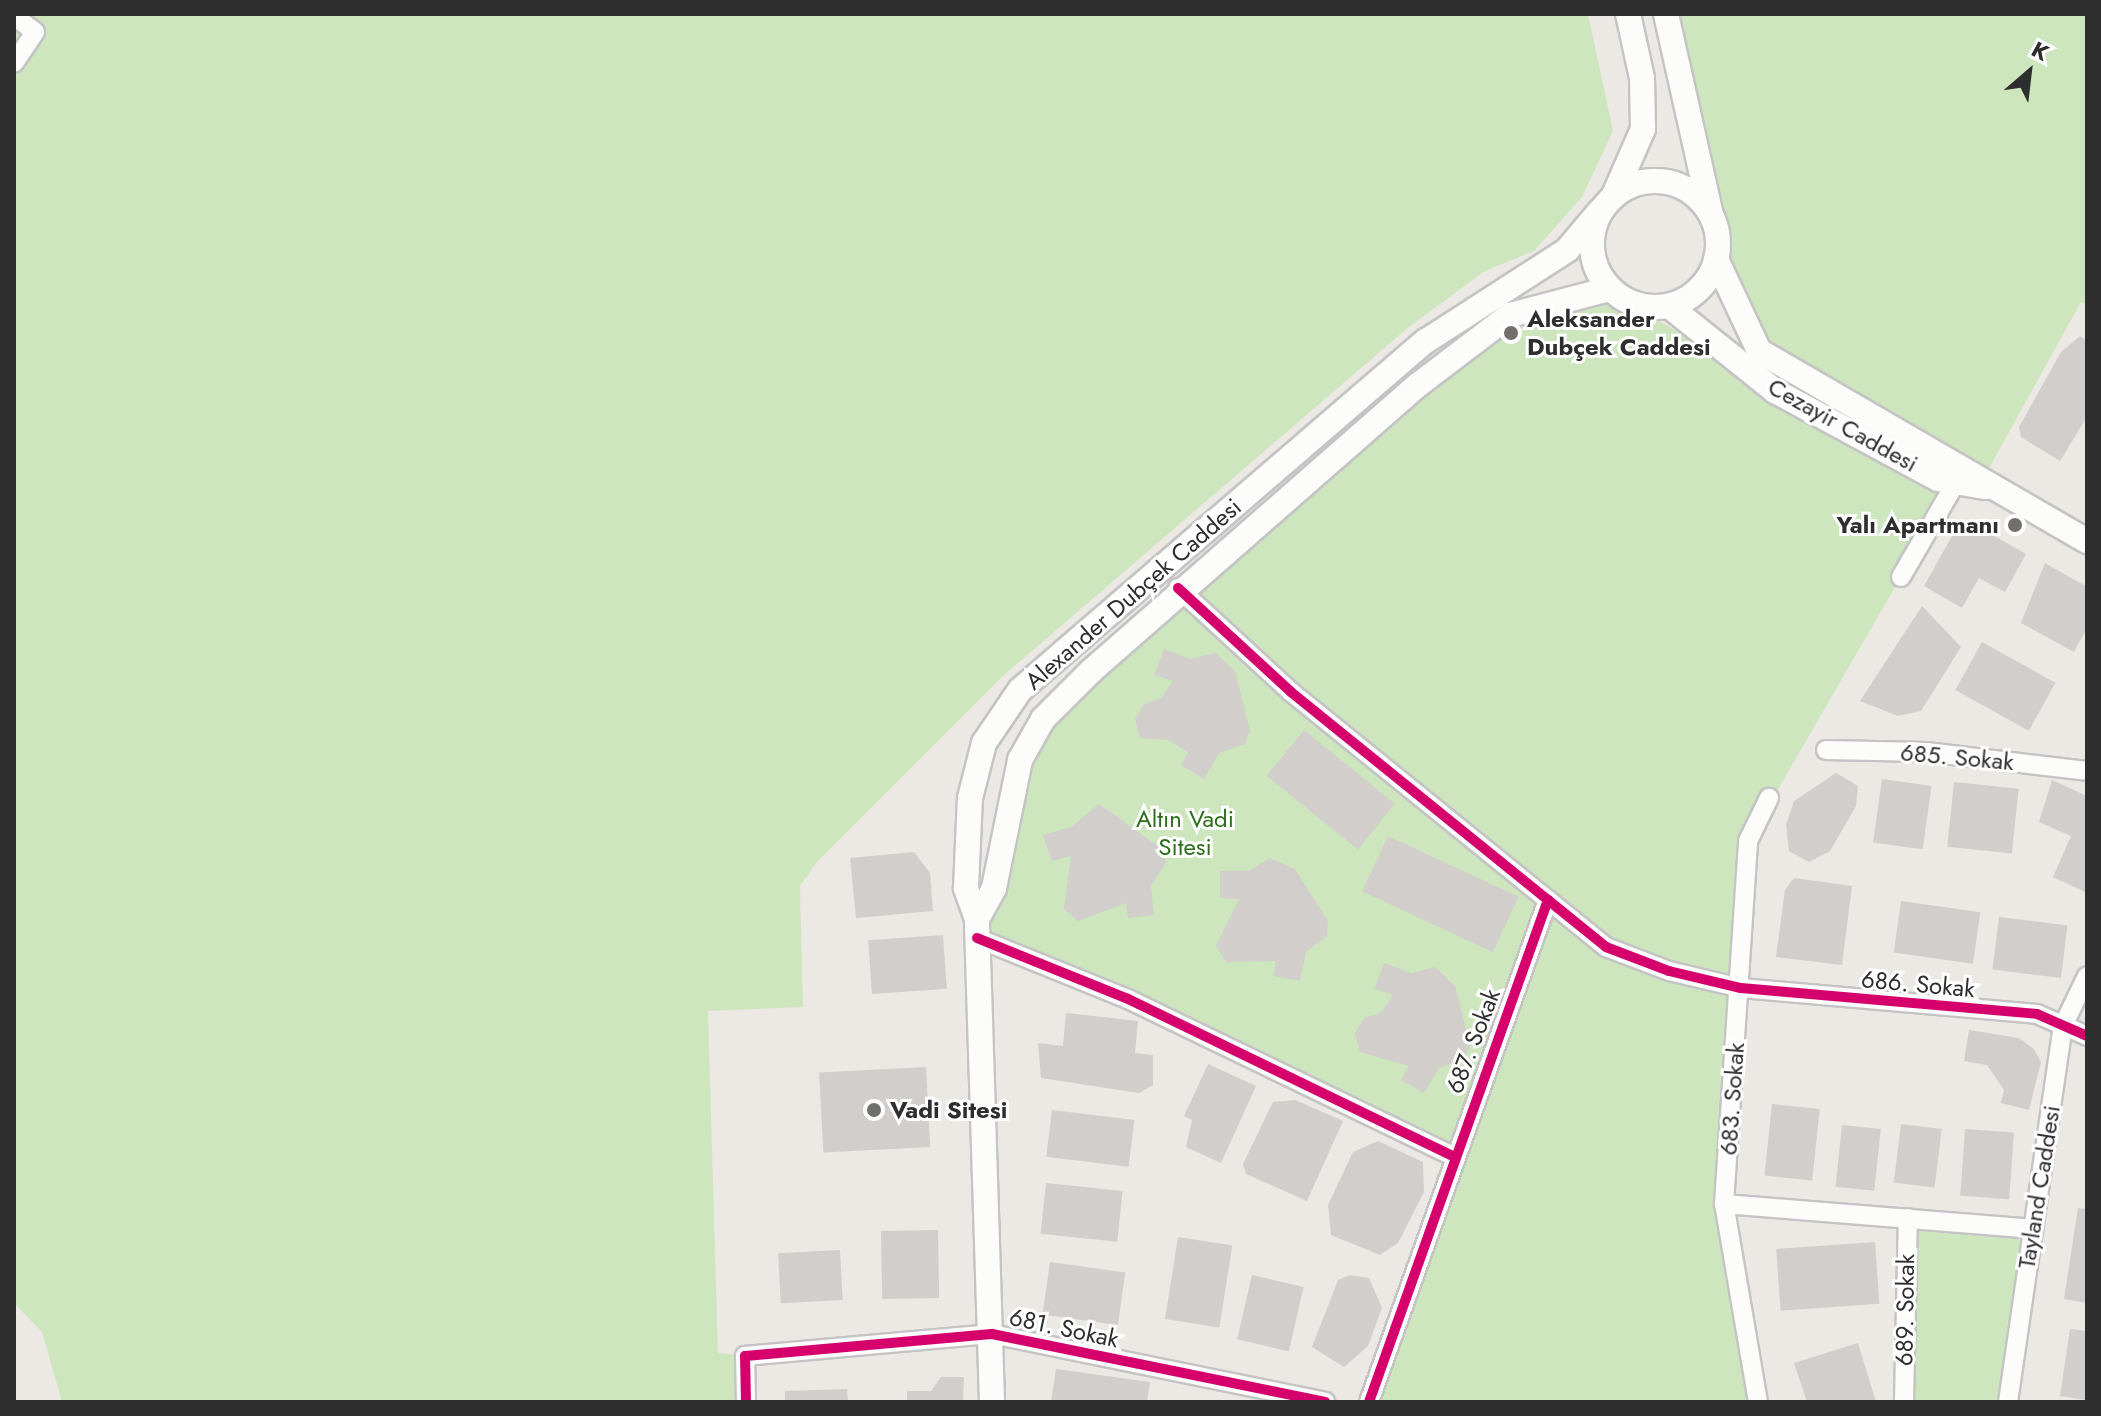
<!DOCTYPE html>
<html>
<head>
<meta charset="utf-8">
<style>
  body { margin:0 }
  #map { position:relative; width:2101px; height:1416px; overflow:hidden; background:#ece8e4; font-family:Jost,sans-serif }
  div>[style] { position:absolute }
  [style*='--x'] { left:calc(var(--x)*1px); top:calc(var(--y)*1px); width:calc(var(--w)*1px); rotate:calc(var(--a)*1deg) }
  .green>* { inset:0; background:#cee6be }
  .building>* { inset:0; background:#d1cecb; transform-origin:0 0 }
  .roads { filter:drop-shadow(2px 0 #c5c4c5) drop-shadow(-2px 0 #c5c4c5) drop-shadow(0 2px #c5c4c5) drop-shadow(0 -2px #c5c4c5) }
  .minor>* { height:18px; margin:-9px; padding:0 9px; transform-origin:9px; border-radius:9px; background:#fcfcfb }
  .secondary>* { height:24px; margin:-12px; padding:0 12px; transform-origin:12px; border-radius:12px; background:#fcfcfb }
  .secondary>.ring { margin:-12px; padding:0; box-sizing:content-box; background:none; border:24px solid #fcfcfb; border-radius:50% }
  .cycleway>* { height:10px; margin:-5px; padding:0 5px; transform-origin:5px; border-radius:5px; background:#d6006c }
  .dots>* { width:22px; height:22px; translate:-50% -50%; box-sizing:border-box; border:4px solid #fff; border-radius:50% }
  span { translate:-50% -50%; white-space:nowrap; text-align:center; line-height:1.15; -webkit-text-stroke:6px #fff; paint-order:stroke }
  .poi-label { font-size:24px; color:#2e2e2e; font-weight:700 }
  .left { translate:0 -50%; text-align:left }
  .right { translate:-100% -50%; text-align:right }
  .street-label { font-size:24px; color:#2e2e2e }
  .park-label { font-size:24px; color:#2c6e1b }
  .frame { position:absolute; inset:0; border:16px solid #2e2e2e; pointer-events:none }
  .north { position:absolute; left:1989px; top:32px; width:80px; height:80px; -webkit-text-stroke:6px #fff; paint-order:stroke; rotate:28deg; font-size:22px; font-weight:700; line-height:32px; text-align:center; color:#2e2e2e }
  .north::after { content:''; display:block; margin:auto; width:28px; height:36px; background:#2e2e2e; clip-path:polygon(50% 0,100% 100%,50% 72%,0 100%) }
</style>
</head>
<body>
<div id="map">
  <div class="green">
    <i style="clip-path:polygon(14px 14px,1588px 14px,1613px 131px,1582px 197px,1534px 251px,1485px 271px,1410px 326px,1004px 675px,817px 862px,800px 886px,803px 1007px,708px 1011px,718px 1353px,745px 1356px,746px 1402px,62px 1402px,42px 1332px,14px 1303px)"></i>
    <i style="clip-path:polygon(1666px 14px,2087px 14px,2087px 305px,2081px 302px,1982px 481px,1759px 351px,1716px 259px,1714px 221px)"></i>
    <i style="clip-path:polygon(1564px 299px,1626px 301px,1775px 391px,1956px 482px,1748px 841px,1724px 1204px,1758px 1402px,1369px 1402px,1451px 1155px,977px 938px,1043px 719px,1510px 315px)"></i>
    <i style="clip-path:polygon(1908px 1218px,2032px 1229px,2008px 1402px,1904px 1402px)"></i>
  </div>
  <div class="building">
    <i style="clip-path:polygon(2080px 336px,2087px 341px,2087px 417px,2060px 461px,2021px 437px,2019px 427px,2061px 352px)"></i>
    <i style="clip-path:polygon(1975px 525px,2026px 554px,2005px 592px,1979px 578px,1962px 608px,1924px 586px,1956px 529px)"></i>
    <i style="clip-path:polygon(2045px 563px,2087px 587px,2087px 628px,2074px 652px,2021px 623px)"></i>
    <i style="clip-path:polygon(1922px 606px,1961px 647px,1921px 711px,1898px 716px,1860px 701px)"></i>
    <i style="left:1982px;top:642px;width:84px;height:55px;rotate:29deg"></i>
    <i style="clip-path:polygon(1164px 649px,1191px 659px,1215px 653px,1235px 671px,1250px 731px,1245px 744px,1219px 753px,1204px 779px,1181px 765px,1188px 752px,1168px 740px,1140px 738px,1135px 719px,1144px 704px,1161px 698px,1173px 681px,1154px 675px)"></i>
    <i style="left:1304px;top:730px;width:117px;height:59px;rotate:39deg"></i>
    <i style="clip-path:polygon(1836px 773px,1858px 786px,1856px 806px,1830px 851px,1809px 862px,1789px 851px,1786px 825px,1794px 801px)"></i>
    <i style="left:1882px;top:779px;width:50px;height:64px;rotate:8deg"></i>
    <i style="clip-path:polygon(2052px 780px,2087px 796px,2087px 893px,2053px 877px,2071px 836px,2039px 822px)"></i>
    <i style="left:1954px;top:782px;width:65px;height:65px;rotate:6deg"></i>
    <i style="clip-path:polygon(1099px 804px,1162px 849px,1166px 863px,1151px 886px,1154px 915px,1128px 918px,1126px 903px,1078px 921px,1064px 909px,1071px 856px,1052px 861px,1043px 835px,1071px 827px)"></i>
    <i style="left:1388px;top:836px;width:144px;height:61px;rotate:25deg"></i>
    <i style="clip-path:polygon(914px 852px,930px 873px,933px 911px,856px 918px,850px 858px)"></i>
    <i style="clip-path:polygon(1270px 858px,1295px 869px,1328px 921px,1327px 936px,1306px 952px,1300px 981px,1273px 976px,1276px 961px,1226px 962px,1216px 946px,1239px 899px,1220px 898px,1220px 871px,1249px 871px)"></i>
    <i style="clip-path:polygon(1794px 878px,1852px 886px,1842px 965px,1776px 957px,1785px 890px)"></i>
    <i style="left:1901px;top:901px;width:80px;height:52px;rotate:8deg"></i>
    <i style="left:1999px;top:917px;width:69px;height:53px;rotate:7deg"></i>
    <i style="left:943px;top:935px;width:54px;height:75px;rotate:86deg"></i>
    <i style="clip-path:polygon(1384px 963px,1411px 973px,1435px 967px,1455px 986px,1470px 1045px,1465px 1059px,1439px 1068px,1424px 1093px,1401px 1080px,1409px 1066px,1360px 1052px,1355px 1033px,1364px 1018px,1381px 1013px,1393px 995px,1374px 989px)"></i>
    <i style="clip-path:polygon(1066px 1013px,1138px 1021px,1135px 1053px,1153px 1055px,1153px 1085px,1139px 1093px,1041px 1078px,1038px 1043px,1063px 1046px)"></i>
    <i style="clip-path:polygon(1969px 1030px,2019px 1038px,2034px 1049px,2041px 1062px,2029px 1110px,2001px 1103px,2004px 1090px,1987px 1065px,1964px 1061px)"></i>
    <i style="clip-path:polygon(1208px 1064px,1256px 1086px,1221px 1163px,1186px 1147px,1192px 1120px,1184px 1116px)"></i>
    <i style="left:926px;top:1067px;width:80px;height:107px;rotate:87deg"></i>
    <i style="clip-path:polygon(1295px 1100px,1343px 1121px,1307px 1201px,1246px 1174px,1243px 1164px,1273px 1102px)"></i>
    <i style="left:1772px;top:1104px;width:48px;height:72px;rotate:6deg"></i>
    <i style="left:1052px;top:1110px;width:83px;height:47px;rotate:7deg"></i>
    <i style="left:1901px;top:1124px;width:41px;height:59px;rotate:7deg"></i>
    <i style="left:1842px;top:1125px;width:39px;height:62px;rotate:6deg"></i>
    <i style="left:1965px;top:1129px;width:49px;height:67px;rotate:4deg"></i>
    <i style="clip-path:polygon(1378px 1141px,1423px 1162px,1424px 1192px,1398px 1243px,1380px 1255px,1331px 1235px,1328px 1205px,1353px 1152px)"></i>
    <i style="left:1046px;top:1183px;width:77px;height:51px;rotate:6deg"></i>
    <i style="clip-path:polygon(2078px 1208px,2087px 1209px,2087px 1303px,2064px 1299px)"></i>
    <i style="left:938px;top:1230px;width:68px;height:57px;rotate:89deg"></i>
    <i style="left:1178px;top:1237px;width:55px;height:83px;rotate:9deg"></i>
    <i style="left:1875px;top:1242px;width:62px;height:99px;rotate:86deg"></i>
    <i style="left:840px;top:1250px;width:50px;height:62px;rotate:87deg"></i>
    <i style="left:1050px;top:1262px;width:76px;height:53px;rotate:8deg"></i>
    <i style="left:1252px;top:1275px;width:53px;height:66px;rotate:13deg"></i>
    <i style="clip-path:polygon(1350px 1275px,1369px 1278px,1382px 1308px,1368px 1346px,1344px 1367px,1312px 1347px,1338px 1280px)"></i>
    <i style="clip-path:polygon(2070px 1329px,2087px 1331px,2087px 1400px,2060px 1396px)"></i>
    <i style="clip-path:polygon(1858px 1343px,1876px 1402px,1807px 1402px,1794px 1363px)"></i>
    <i style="clip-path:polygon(1056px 1369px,1150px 1382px,1147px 1402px,1051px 1402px)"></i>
    <i style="clip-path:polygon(941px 1377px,964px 1377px,963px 1402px,907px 1402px,907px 1391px,931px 1391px)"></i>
    <i style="clip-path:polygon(847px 1389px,848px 1402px,785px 1402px,785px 1391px)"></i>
  </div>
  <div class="roads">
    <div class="minor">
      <i style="--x:14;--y:16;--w:26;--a:37"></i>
      <i style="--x:35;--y:32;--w:37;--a:124"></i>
      <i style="--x:1901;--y:577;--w:110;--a:-59.9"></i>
      <i style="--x:1178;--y:588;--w:154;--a:42.6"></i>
      <i style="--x:1291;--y:692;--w:331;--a:39"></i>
      <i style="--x:1826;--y:750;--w:100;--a:1.1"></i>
      <i style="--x:1926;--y:752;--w:162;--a:6.7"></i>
      <i style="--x:977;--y:938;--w:163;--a:22"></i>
      <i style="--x:1128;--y:999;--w:359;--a:25.8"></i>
      <i style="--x:1724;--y:1204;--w:309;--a:4.6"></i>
      <i style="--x:746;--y:1402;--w:46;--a:-91.2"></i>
      <i style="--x:745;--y:1356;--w:248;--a:-5.1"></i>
      <i style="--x:992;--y:1334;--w:340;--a:11.5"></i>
      <i style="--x:1369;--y:1402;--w:533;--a:-70.38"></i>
      <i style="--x:1548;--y:900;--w:75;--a:39"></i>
      <i style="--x:1606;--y:947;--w:67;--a:20.9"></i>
      <i style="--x:1669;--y:971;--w:74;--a:13.3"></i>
      <i style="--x:1741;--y:988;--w:297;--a:5"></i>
      <i style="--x:2037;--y:1014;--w:55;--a:23.7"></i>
      <i style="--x:1758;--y:1402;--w:201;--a:-99.7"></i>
      <i style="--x:1724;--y:1204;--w:364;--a:-86.2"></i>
      <i style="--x:1748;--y:841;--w:48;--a:-64"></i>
      <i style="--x:1904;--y:1402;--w:184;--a:-88.8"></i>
      <i style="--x:2008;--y:1402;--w:380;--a:-81.7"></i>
      <i style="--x:2063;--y:1026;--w:55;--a:-64.4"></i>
    </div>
    <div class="secondary">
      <i style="--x:1666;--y:14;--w:202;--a:77.4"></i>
      <i class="ring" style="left:1592px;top:181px;width:102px;height:102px"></i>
      <i style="--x:1614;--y:195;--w:72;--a:-66.3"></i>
      <i style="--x:1643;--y:129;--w:51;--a:-91.1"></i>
      <i style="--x:1642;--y:78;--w:66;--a:-102.3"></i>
      <i style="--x:1716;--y:259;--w:102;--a:64.9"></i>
      <i style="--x:1759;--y:351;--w:379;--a:30.1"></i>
      <i style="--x:1669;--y:306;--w:136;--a:38.7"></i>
      <i style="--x:1775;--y:391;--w:185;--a:28.4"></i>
      <i style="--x:1938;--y:479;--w:48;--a:9.7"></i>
      <i style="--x:977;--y:919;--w:35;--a:-61"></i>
      <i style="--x:994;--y:888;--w:131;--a:-78.5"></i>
      <i style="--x:1020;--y:760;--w:47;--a:-60.7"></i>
      <i style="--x:1043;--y:719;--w:68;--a:-45"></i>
      <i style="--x:1091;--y:671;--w:434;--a:-41.2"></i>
      <i style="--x:1418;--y:385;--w:116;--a:-37.3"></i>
      <i style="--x:1510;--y:315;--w:102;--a:-14.7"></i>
      <i style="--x:992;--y:1402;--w:483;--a:-91.8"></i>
      <i style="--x:977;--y:919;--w:33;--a:-110"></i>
      <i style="--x:966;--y:888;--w:90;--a:-87.5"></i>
      <i style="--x:970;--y:798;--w:57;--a:-75.7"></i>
      <i style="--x:984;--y:743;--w:64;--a:-55.8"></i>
      <i style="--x:1020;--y:690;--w:60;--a:-40.9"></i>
      <i style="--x:1065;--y:651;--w:476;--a:-40.7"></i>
      <i style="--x:1426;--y:341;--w:168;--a:-32.8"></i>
      <i style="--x:1567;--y:250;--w:51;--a:-49.8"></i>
    </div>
  </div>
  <div class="cycleway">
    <i style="--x:1178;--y:588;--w:154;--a:42.6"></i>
    <i style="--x:1291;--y:692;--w:331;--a:39"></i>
    <i style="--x:977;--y:938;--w:163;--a:22"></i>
    <i style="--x:1128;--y:999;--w:359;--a:25.8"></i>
    <i style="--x:746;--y:1402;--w:46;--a:-91.2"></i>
    <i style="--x:745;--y:1356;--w:248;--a:-5.1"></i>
    <i style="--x:992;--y:1334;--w:340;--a:11.5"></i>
    <i style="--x:1369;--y:1402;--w:533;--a:-70.38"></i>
    <i style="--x:1548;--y:900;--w:75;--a:39"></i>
    <i style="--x:1606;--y:947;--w:67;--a:20.9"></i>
    <i style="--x:1669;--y:971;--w:74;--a:13.3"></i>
    <i style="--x:1741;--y:988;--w:297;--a:5"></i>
    <i style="--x:2037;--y:1014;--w:55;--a:23.7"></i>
  </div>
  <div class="dots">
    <i style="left:1511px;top:333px;background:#706f6e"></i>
    <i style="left:2015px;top:525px;background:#706f6e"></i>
    <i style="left:874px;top:1110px;background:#706f6e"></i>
  </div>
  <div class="poi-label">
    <span class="left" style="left:1527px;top:333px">Aleksander<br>Dubçek Caddesi</span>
    <span class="right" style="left:1999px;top:525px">Yalı Apartmanı</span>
    <span class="left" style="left:890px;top:1110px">Vadi Sitesi</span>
  </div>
  <div class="street-label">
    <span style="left:1843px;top:425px;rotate:29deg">Cezayir Caddesi</span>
    <span style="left:1133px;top:594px;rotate:-41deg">Alexander Dubçek Caddesi</span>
    <span style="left:1957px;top:757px;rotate:5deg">685. Sokak</span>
    <span style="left:1918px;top:984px;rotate:5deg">686. Sokak</span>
    <span style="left:1473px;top:1041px;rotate:-69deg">687. Sokak</span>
    <span style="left:1732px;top:1099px;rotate:-86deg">683. Sokak</span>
    <span style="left:2039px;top:1187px;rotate:-81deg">Tayland Caddesi</span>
    <span style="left:1905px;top:1310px;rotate:-89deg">689. Sokak</span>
    <span style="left:1064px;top:1328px;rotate:12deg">681. Sokak</span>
  </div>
  <div class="park-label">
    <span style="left:1185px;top:833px">Altın Vadi<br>Sitesi</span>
  </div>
  <div class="frame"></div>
  <div class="north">K</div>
</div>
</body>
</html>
